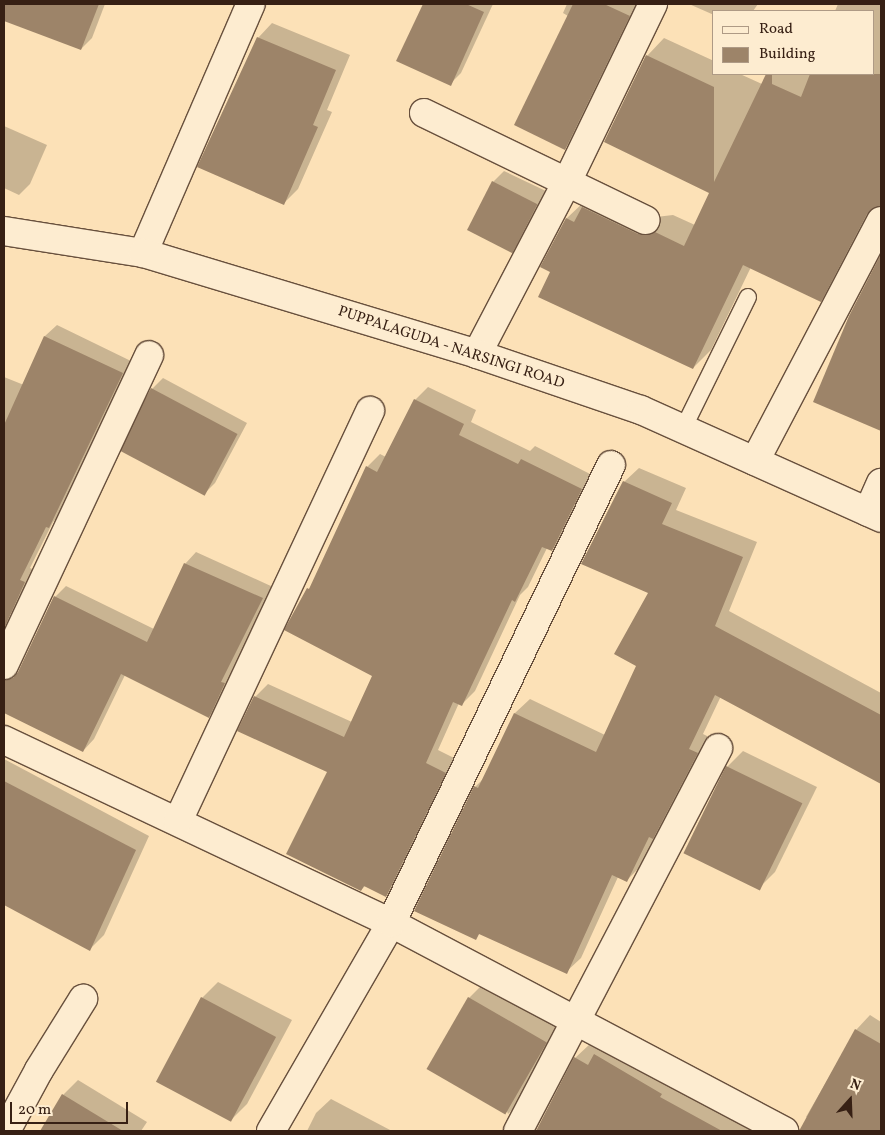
<!DOCTYPE html>
<html>
<head>
<meta charset="utf-8">
<style>
  body { margin:0 }
  #map { position:relative; width:885px; height:1135px; overflow:hidden; background:#fce1b7; font-family:Vollkorn,serif }
  div>[style] { position:absolute }
  [style*='--x'] { left:calc(var(--x)*1px); top:calc(var(--y)*1px); width:calc(var(--w)*1px); rotate:calc(var(--a)*1deg) }
  .shadow>* { inset:0; background:#0003 }
  .building>* { inset:0; background:#9d8469; transform-origin:0 0 }
  .roads { filter:drop-shadow(1px 0 #68503d) drop-shadow(-1px 0 #68503d) drop-shadow(0 1px #68503d) drop-shadow(0 -1px #68503d) }
  .service>* { height:16px; margin:-8px; padding:0 8px; transform-origin:8px; border-radius:8px; background:#fdecd0 }
  .minor>* { height:28px; margin:-14px; padding:0 14px; transform-origin:14px; border-radius:14px; background:#fdecd0 }
  .tertiary>* { height:28px; margin:-14px; padding:0 14px; transform-origin:14px; border-radius:14px; background:#fdecd0 }
  span { translate:-50% -50%; white-space:nowrap; text-align:center; line-height:1.15; -webkit-text-stroke:4px #fdecd0; paint-order:stroke }
  .street-label { font-size:15px; color:#372014 }
  .frame { position:absolute; inset:0; border:5px solid #372014; pointer-events:none }
  .legend { position:absolute; left:712px; top:10px; width:162px; height:65px; box-sizing:border-box; background:#fdecd0; border:1px solid #ae9a85; margin:0; padding:6px 9px; list-style:none; font-size:15px; color:#372014 }
  .legend li { display:flex; align-items:center; gap:10px; height:25px }
  .legend b { width:25px; border:1px solid #ae9a85 }
  .north { position:absolute; left:825px; top:1075px; width:50px; height:50px; -webkit-text-stroke:4px #fdecd0; paint-order:stroke; rotate:20deg; font-size:14px; font-weight:700; line-height:20px; text-align:center; color:#372014 }
  .north::after { content:''; display:block; margin:auto; width:18px; height:22px; background:#372014; clip-path:polygon(50% 0,100% 100%,50% 72%,0 100%) }
  .scale { position:absolute; left:10px; top:1102px; width:118px; height:22px; box-sizing:border-box; border:2px solid #372014; border-top:0; padding-left:6px; font-size:15px; line-height:18px; white-space:nowrap; color:#372014; -webkit-text-stroke:4px #fdecd0; paint-order:stroke }
</style>
</head>
<body>
<div id="map">
  <div class="shadow">
    <i style="clip-path:polygon(16px 4px,105px 4px,92px 38px,81px 49px,9px 22px)"></i>
    <i style="clip-path:polygon(424px 4px,493px 4px,461px 73px,450px 84px,398px 61px)"></i>
    <i style="clip-path:polygon(567px 4px,644px 4px,583px 130px,565px 148px,568px 16px,563px 13px)"></i>
    <i style="clip-path:polygon(689px 4px,758px 4px,753px 11px,714px 11px,714px 15px)"></i>
    <i style="clip-path:polygon(838px 4px,881px 4px,881px 166px,869px 191px,881px 196px,881px 201px,838px 283px,821px 301px,751px 267px,711px 350px,693px 368px,542px 266px,567px 218px,585px 201px,656px 217px,673px 215px,695px 225px,711px 192px,647px 56px,664px 38px,714px 61px,714px 74px,740px 74px,762px 84px,770px 74px,874px 74px,874px 11px,835px 11px)"></i>
    <i style="clip-path:polygon(272px 23px,350px 55px,327px 110px,332px 112px,298px 189px,283px 204px,258px 38px)"></i>
    <i style="clip-path:polygon(4px 126px,47px 145px,30px 184px,19px 195px,4px 188px)"></i>
    <i style="clip-path:polygon(504px 171px,548px 192px,523px 240px,512px 251px,493px 182px)"></i>
    <i style="clip-path:polygon(881px 260px,881px 430px,814px 401px)"></i>
    <i style="clip-path:polygon(57px 325px,133px 362px,60px 515px,53px 522px,30px 568px,36px 571px,21px 604px,9px 615px,4px 612px,4px 377px,24px 385px,45px 336px)"></i>
    <i style="clip-path:polygon(163px 378px,247px 423px,215px 483px,204px 494px,152px 389px)"></i>
    <i style="clip-path:polygon(428px 387px,476px 410px,471px 422px,530px 451px,535px 446px,594px 476px,565px 537px,552px 550px,547px 548px,528px 587px,520px 595px,475px 691px,462px 704px,459px 703px,438px 750px,458px 760px,399px 883px,386px 896px,365px 886px,361px 890px,329px 772px,255px 697px,268px 684px,352px 722px,373px 675px,286px 630px,313px 583px,367px 467px,380px 454px,386px 457px,415px 400px)"></i>
    <i style="clip-path:polygon(639px 468px,686px 488px,676px 510px,757px 542px,729px 611px,881px 693px,881px 770px,873px 778px,721px 696px,703px 734px,711px 738px,667px 823px,658px 832px,641px 866px,626px 881px,618px 877px,581px 958px,566px 972px,480px 933px,475px 938px,475px 787px,485px 777px,515px 713px,530px 699px,605px 735px,638px 666px,649px 592px,624px 482px)"></i>
    <i style="clip-path:polygon(196px 552px,273px 587px,232px 670px,236px 672px,220px 705px,209px 716px,125px 675px,94px 739px,83px 751px,55px 597px,66px 586px,154px 629px,185px 564px)"></i>
    <i style="clip-path:polygon(743px 751px,817px 787px,775px 872px,759px 888px,727px 767px)"></i>
    <i style="clip-path:polygon(4px 759px,149px 836px,104px 935px,90px 949px,4px 903px)"></i>
    <i style="clip-path:polygon(218px 982px,292px 1020px,247px 1104px,231px 1120px,202px 998px)"></i>
    <i style="clip-path:polygon(485px 982px,562px 1026px,524px 1098px,508px 1114px,469px 998px)"></i>
    <i style="clip-path:polygon(870px 1015px,881px 1022px,881px 1131px,832px 1131px,806px 1117px,856px 1030px)"></i>
    <i style="clip-path:polygon(610px 1040px,752px 1125px,748px 1131px,538px 1130px,575px 1058px,590px 1044px,600px 1050px)"></i>
    <i style="clip-path:polygon(78px 1080px,147px 1122px,141px 1131px,43px 1131px,63px 1095px)"></i>
    <i style="clip-path:polygon(331px 1099px,392px 1131px,307px 1131px,316px 1113px)"></i>
  </div>
  <div class="building">
    <i style="clip-path:polygon(4px 4px,99px 4px,81px 50px,4px 21px)"></i>
    <i style="clip-path:polygon(423px 4px,466px 4px,484px 12px,451px 86px,396px 61px)"></i>
    <i style="clip-path:polygon(573px 4px,604px 4px,630px 16px,565px 150px,514px 125px)"></i>
    <i style="clip-path:polygon(257px 37px,336px 70px,313px 125px,318px 127px,284px 205px,197px 167px)"></i>
    <i style="clip-path:polygon(646px 55px,714px 87px,714px 182px,766px 74px,772px 74px,772px 84px,801px 97px,810px 74px,881px 74px,881px 206px,867px 214px,821px 302px,743px 265px,693px 369px,538px 297px,550px 272px,540px 267px,566px 218px,574px 222px,582px 207px,638px 234px,655px 232px,684px 246px,709px 193px,604px 142px)"></i>
    <i style="left:492px;top:181px;width:51px;height:55px;rotate:27deg"></i>
    <i style="clip-path:polygon(881px 254px,881px 431px,813px 402px,849px 316px)"></i>
    <i style="clip-path:polygon(44px 336px,123px 373px,49px 528px,46px 527px,20px 580px,25px 582px,4px 629px,4px 425px)"></i>
    <i style="left:151px;top:388px;width:98px;height:70px;rotate:28deg"></i>
    <i style="clip-path:polygon(414px 399px,464px 424px,459px 435px,518px 464px,521px 459px,582px 489px,552px 551px,542px 547px,515px 602px,512px 600px,462px 706px,453px 702px,426px 763px,446px 773px,386px 897px,364px 886px,361px 891px,286px 854px,327px 772px,237px 731px,254px 696px,344px 737px,372px 676px,284px 630px,307px 588px,309px 589px,366px 466px,377px 472px)"></i>
    <i style="clip-path:polygon(623px 481px,672px 503px,662px 524px,743px 557px,715px 626px,881px 715px,881px 784px,715px 695px,689px 749px,698px 753px,653px 839px,649px 837px,627px 882px,612px 875px,567px 974px,479px 934px,476px 940px,414px 911px,474px 786px,478px 788px,514px 713px,596px 752px,636px 666px,614px 654px,648px 593px,581px 564px)"></i>
    <i style="clip-path:polygon(184px 563px,263px 598px,221px 682px,225px 683px,209px 718px,121px 674px,83px 752px,4px 713px,4px 680px,13px 678px,18px 672px,54px 596px,147px 642px)"></i>
    <i style="left:726px;top:766px;width:85px;height:97px;rotate:26deg"></i>
    <i style="clip-path:polygon(4px 781px,136px 850px,90px 951px,4px 905px)"></i>
    <i style="left:201px;top:997px;width:85px;height:96px;rotate:28deg"></i>
    <i style="left:468px;top:997px;width:91px;height:83px;rotate:30deg"></i>
    <i style="clip-path:polygon(855px 1029px,881px 1044px,881px 1131px,799px 1131px)"></i>
    <i style="clip-path:polygon(594px 1054px,662px 1094px,660px 1097px,722px 1131px,536px 1131px,574px 1057px,588px 1065px)"></i>
    <i style="clip-path:polygon(62px 1094px,123px 1131px,40px 1131px)"></i>
  </div>
  <div class="roads">
    <div class="service">
      <i style="--x:683;--y:429;--w:147;--a:-63.8"></i>
    </div>
    <div class="minor">
      <i style="--x:424;--y:113;--w:246;--a:25.8"></i>
      <i style="--x:143;--y:253;--w:271;--a:-66.6"></i>
      <i style="--x:477;--y:354;--w:192;--a:-62.4"></i>
      <i style="--x:566;--y:184;--w:200;--a:-64.2"></i>
      <i style="--x:755;--y:461;--w:271;--a:-62.3"></i>
      <i style="--x:868;--y:512;--w:32;--a:-66"></i>
      <i style="--x:4;--y:665;--w:342;--a:-64.9"></i>
      <i style="--x:4;--y:740;--w:428;--a:25.3"></i>
      <i style="--x:391;--y:923;--w:445;--a:27.9"></i>
      <i style="--x:178;--y:821;--w:453;--a:-64.9"></i>
      <i style="--x:6;--y:1131;--w:69;--a:-61.6"></i>
      <i style="--x:39;--y:1070;--w:84;--a:-58.2"></i>
      <i style="--x:271;--y:1131;--w:240;--a:-60"></i>
      <i style="--x:391;--y:923;--w:508;--a:-64.34"></i>
      <i style="--x:518;--y:1131;--w:432;--a:-62.4"></i>
    </div>
    <div class="tertiary">
      <i style="--x:4;--y:231;--w:141;--a:9"></i>
      <i style="--x:143;--y:253;--w:349;--a:16.8"></i>
      <i style="--x:477;--y:354;--w:173;--a:18.9"></i>
      <i style="--x:641;--y:410;--w:263;--a:24.2"></i>
    </div>
  </div>
  <div class="street-label">
    <span style="left:451px;top:348px;rotate:18deg">PUPPALAGUDA - NARSINGI ROAD</span>
  </div>
  <div class="frame"></div>
  <ul class="legend">
  <li><b style="height:6px;background:#fdecd0"></b>Road</li>
  <li><b style="height:14px;background:#9d8469"></b>Building</li>
  </ul>
  <div class="north">N</div>
  <div class="scale">20 m</div>
</div>
</body>
</html>
